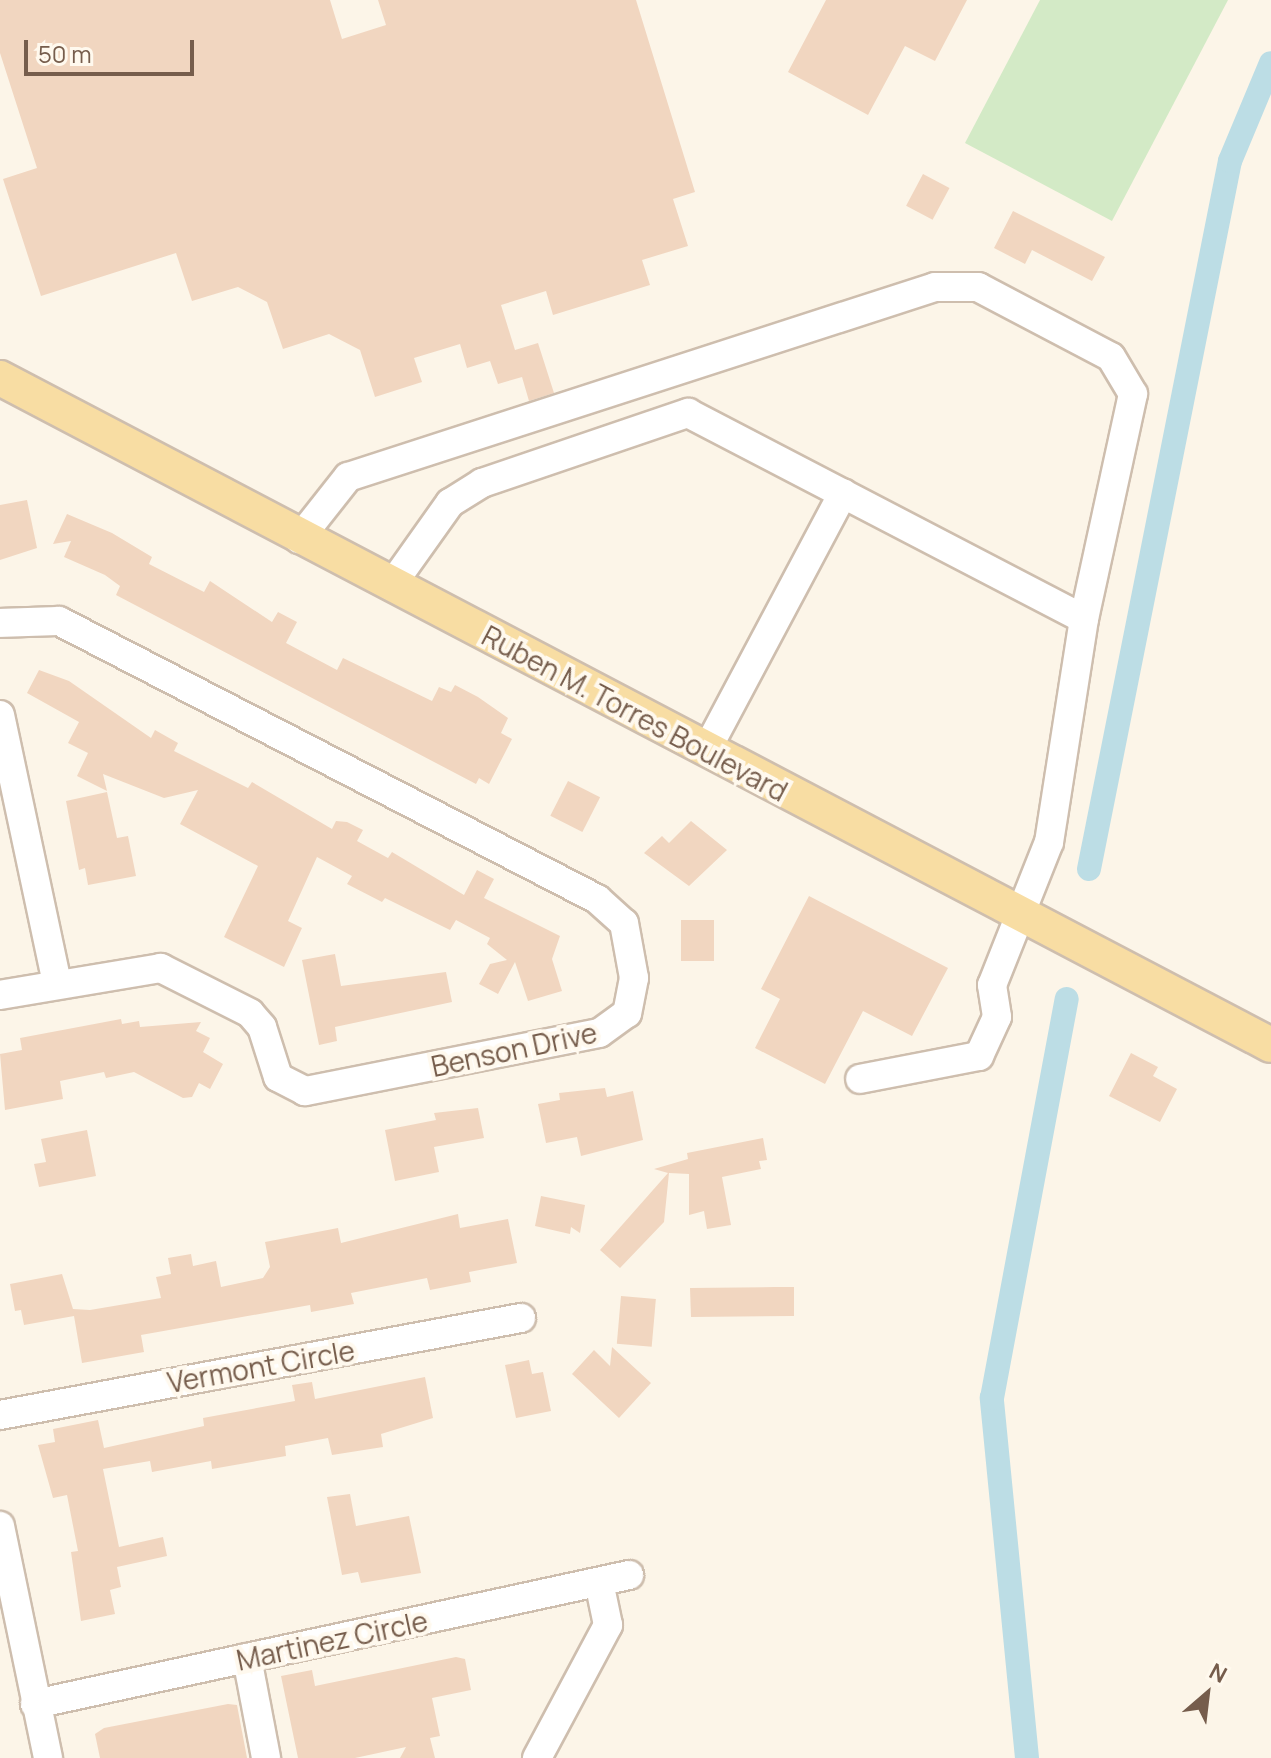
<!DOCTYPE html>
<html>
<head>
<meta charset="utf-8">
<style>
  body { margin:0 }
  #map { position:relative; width:1271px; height:1758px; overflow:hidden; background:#fcf5e8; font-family:Manrope,sans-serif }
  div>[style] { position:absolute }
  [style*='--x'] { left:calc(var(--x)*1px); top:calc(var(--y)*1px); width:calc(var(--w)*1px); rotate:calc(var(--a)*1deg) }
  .green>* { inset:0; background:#d3eac6 }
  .canal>* { height:24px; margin:-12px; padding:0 12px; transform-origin:12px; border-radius:12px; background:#bcdde5 }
  .building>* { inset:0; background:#f1d6c0; transform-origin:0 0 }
  .roads { filter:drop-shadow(2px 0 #cebeae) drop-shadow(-2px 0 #cebeae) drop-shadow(0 2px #cebeae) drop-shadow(0 -2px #cebeae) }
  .minor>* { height:28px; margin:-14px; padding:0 14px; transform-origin:14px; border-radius:14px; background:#fff }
  .major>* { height:34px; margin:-17px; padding:0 17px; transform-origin:17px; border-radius:17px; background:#f8dda3 }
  span { translate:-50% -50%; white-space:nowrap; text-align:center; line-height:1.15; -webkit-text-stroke:8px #fff9ee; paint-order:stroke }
  .street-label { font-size:28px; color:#765d4c }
  .north { position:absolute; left:1167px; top:1654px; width:80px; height:80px; -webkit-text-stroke:6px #fff9ee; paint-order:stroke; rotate:28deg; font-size:22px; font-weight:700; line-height:32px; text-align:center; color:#765d4c }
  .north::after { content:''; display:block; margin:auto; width:28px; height:36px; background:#765d4c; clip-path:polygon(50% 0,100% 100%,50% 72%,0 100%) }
  .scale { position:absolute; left:24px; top:40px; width:170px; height:36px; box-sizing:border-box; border:4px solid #765d4c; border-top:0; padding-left:10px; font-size:24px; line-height:28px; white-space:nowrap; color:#765d4c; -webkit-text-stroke:6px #fff9ee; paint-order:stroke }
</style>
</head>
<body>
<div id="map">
  <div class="green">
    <i style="clip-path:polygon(1040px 0,1228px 0,1112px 221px,965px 143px)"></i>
  </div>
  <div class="canal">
    <i style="--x:1089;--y:869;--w:722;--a:-78.74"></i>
    <i style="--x:1230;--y:161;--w:106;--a:-67.3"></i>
    <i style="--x:1027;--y:1758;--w:362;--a:-95.6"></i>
    <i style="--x:992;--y:1398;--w:406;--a:-79.4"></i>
  </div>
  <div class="building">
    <i style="clip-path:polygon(0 0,330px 0,342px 39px,386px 25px,378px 0,636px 0,695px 192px,673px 199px,688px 246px,642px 260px,650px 285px,553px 315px,546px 291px,501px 305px,515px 350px,538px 343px,554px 393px,529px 401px,522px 377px,498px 384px,490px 361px,467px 368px,460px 344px,414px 358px,422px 382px,375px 397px,360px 350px,329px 334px,283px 349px,267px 302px,238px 287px,192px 301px,176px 253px,41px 296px,3px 179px,37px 168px,0 53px)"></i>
    <i style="clip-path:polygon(826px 0,967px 0,935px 61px,905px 46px,868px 115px,788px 72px)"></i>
    <i style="left:923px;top:174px;width:30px;height:36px;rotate:28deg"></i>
    <i style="clip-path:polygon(1013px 211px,1105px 257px,1092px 281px,1032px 250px,1025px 264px,994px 248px)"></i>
    <i style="clip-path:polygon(27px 500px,37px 548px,0 560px,0 505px)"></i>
    <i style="clip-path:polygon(67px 514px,112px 533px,152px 557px,149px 564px,204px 592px,210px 581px,272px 622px,278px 612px,297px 622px,286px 643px,337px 670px,343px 658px,432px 701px,439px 687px,451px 692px,455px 685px,478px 697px,508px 718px,501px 733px,512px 739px,489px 784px,479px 778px,476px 784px,116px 595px,120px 586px,105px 575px,64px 557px,71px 541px,53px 544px)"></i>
    <i style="clip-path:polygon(39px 670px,69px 681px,151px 738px,155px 730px,178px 743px,174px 751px,248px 788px,252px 782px,332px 829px,336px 821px,347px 822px,363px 830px,357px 841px,388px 858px,392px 852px,464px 895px,477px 870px,494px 879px,484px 898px,560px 936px,552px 959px,562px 991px,528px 1001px,515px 962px,498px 994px,479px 984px,490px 964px,507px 960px,487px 944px,490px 938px,456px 920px,450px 930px,385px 898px,382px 902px,347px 884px,352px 876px,317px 857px,288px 921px,302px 928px,284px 967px,224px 937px,258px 866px,180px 824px,198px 790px,164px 798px,103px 774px,107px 791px,77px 776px,88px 753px,68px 743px,79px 722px,27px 693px)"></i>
    <i style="left:568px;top:781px;width:36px;height:39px;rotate:27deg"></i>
    <i style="clip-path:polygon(107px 792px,117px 838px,128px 836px,136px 876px,88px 885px,85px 868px,79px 870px,66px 801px)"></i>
    <i style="clip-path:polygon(691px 821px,727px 850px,689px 886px,644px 853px,662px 836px,669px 843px)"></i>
    <i style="clip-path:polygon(809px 896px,948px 968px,912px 1036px,863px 1011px,825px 1084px,755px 1048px,780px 999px,761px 989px)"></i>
    <i style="left:681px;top:920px;width:33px;height:41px"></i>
    <i style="clip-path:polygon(335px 954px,341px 986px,446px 972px,452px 1002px,335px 1027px,337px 1041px,319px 1045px,302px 960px)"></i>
    <i style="clip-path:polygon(121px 1019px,122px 1024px,139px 1021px,140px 1027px,201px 1022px,196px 1031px,210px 1038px,203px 1052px,223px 1064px,210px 1089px,199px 1083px,192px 1097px,183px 1098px,134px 1072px,106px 1078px,104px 1072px,60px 1081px,63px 1099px,5px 1110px,0 1054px,22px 1050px,20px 1038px)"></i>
    <i style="clip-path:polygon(1131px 1053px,1158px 1067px,1153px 1076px,1177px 1089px,1160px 1122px,1109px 1096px)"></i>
    <i style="clip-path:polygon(605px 1088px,607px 1097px,633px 1091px,643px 1140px,581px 1156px,577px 1137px,546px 1143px,538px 1104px,560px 1100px,559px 1093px)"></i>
    <i style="clip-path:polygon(478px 1108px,484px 1138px,434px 1147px,439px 1172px,395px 1181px,385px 1130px,436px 1120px,434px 1113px)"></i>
    <i style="clip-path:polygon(87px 1130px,96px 1176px,39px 1187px,34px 1164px,46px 1162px,41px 1139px)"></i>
    <i style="clip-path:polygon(763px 1138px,767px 1160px,759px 1161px,761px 1169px,722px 1177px,731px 1225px,707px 1229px,704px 1211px,689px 1215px,689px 1174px,669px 1173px,664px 1222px,620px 1268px,600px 1250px,668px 1173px,654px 1169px,688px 1159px,687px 1153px)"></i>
    <i style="clip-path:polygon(541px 1196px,585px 1205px,580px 1233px,571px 1227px,570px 1234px,535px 1226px)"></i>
    <i style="clip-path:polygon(458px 1214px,460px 1228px,508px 1219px,517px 1263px,469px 1272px,471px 1282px,430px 1290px,427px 1278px,351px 1293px,354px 1304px,311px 1312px,310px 1305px,141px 1335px,144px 1352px,82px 1363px,74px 1316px,24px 1325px,21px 1310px,15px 1311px,10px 1284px,62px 1274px,73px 1309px,90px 1310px,161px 1298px,156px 1277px,171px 1274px,168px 1258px,191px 1254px,193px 1266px,216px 1261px,221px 1287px,263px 1278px,270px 1267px,265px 1242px,338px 1228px,341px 1243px)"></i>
    <i style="clip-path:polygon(775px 1287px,794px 1287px,794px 1316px,691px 1317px,690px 1288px)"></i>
    <i style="left:621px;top:1296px;width:35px;height:48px;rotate:5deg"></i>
    <i style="clip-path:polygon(612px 1347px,651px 1383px,619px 1418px,572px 1374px,594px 1350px,610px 1366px)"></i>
    <i style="clip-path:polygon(529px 1360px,532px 1374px,543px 1372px,551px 1411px,516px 1418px,505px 1365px)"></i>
    <i style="clip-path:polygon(425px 1377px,433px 1418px,381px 1434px,383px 1447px,332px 1455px,328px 1438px,285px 1446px,286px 1456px,212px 1469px,211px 1461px,152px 1472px,150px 1461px,103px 1469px,119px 1547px,163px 1537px,167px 1556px,117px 1567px,121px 1587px,110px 1590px,115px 1614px,81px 1621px,71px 1552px,78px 1551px,67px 1495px,53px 1498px,38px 1445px,55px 1442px,53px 1429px,98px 1420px,104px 1448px,204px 1426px,203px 1418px,295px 1401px,292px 1385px,312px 1382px,315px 1399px)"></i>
    <i style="clip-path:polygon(350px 1494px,356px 1526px,409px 1516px,421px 1573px,361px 1583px,358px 1572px,342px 1575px,327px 1497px)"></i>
    <i style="clip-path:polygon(456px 1657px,465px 1659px,471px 1690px,432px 1698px,440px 1736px,430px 1738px,435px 1758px,400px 1758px,406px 1747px,355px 1758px,298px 1758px,281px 1676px,312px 1670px,315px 1686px)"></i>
    <i style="clip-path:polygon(228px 1704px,237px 1705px,247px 1758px,100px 1758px,95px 1734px,104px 1728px)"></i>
  </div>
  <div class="roads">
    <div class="minor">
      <i style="--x:299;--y:539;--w:79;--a:-51.7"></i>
      <i style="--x:348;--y:477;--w:617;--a:-17.94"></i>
      <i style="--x:935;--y:287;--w:43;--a:0"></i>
      <i style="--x:978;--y:287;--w:150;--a:27.8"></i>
      <i style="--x:1111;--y:357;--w:43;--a:59.3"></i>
      <i style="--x:1133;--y:394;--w:230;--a:102.3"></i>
      <i style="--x:1084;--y:619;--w:226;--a:98.9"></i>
      <i style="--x:1049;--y:842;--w:154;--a:111.7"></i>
      <i style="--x:992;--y:985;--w:32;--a:81"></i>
      <i style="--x:997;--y:1017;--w:43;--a:114.8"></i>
      <i style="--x:979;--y:1056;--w:121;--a:169.1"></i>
      <i style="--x:391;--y:586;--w:102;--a:-54.6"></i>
      <i style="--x:450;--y:503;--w:38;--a:-32"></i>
      <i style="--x:482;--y:483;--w:218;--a:-18.8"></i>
      <i style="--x:688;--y:413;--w:446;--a:27.5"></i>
      <i style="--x:0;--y:623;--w:59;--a:-1.9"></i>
      <i style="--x:59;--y:621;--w:606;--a:27.33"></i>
      <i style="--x:597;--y:899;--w:36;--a:42"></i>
      <i style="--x:624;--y:923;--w:56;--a:79.7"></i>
      <i style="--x:634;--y:978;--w:36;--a:101"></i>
      <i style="--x:627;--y:1013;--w:34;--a:144"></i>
      <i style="--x:599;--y:1033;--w:300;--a:168.8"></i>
      <i style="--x:305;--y:1091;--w:30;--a:-153"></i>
      <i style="--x:278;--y:1077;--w:52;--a:-107.7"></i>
      <i style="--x:262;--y:1027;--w:18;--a:-131"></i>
      <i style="--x:250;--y:1013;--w:100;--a:-153.2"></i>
      <i style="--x:161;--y:968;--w:163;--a:170.5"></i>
      <i style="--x:0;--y:715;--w:274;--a:78"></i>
      <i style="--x:706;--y:751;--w:292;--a:-62"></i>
      <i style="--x:0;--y:1415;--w:530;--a:-10.55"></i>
      <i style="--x:0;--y:1526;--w:237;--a:78.3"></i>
      <i style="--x:247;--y:1658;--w:102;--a:79.2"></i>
      <i style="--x:35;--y:1704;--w:608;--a:-12.25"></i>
      <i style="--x:537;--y:1758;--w:151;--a:-61.9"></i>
      <i style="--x:608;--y:1625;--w:44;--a:-101.8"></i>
    </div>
    <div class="major">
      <i style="--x:0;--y:378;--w:1435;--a:27.69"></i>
    </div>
  </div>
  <div class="street-label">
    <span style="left:635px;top:713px;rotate:28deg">Ruben M. Torres Boulevard</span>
    <span style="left:514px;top:1049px;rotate:-12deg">Benson Drive</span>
    <span style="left:261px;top:1366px;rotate:-10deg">Vermont Circle</span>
    <span style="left:332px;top:1640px;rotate:-12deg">Martinez Circle</span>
  </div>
  <div class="north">N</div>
  <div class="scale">50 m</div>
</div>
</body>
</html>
